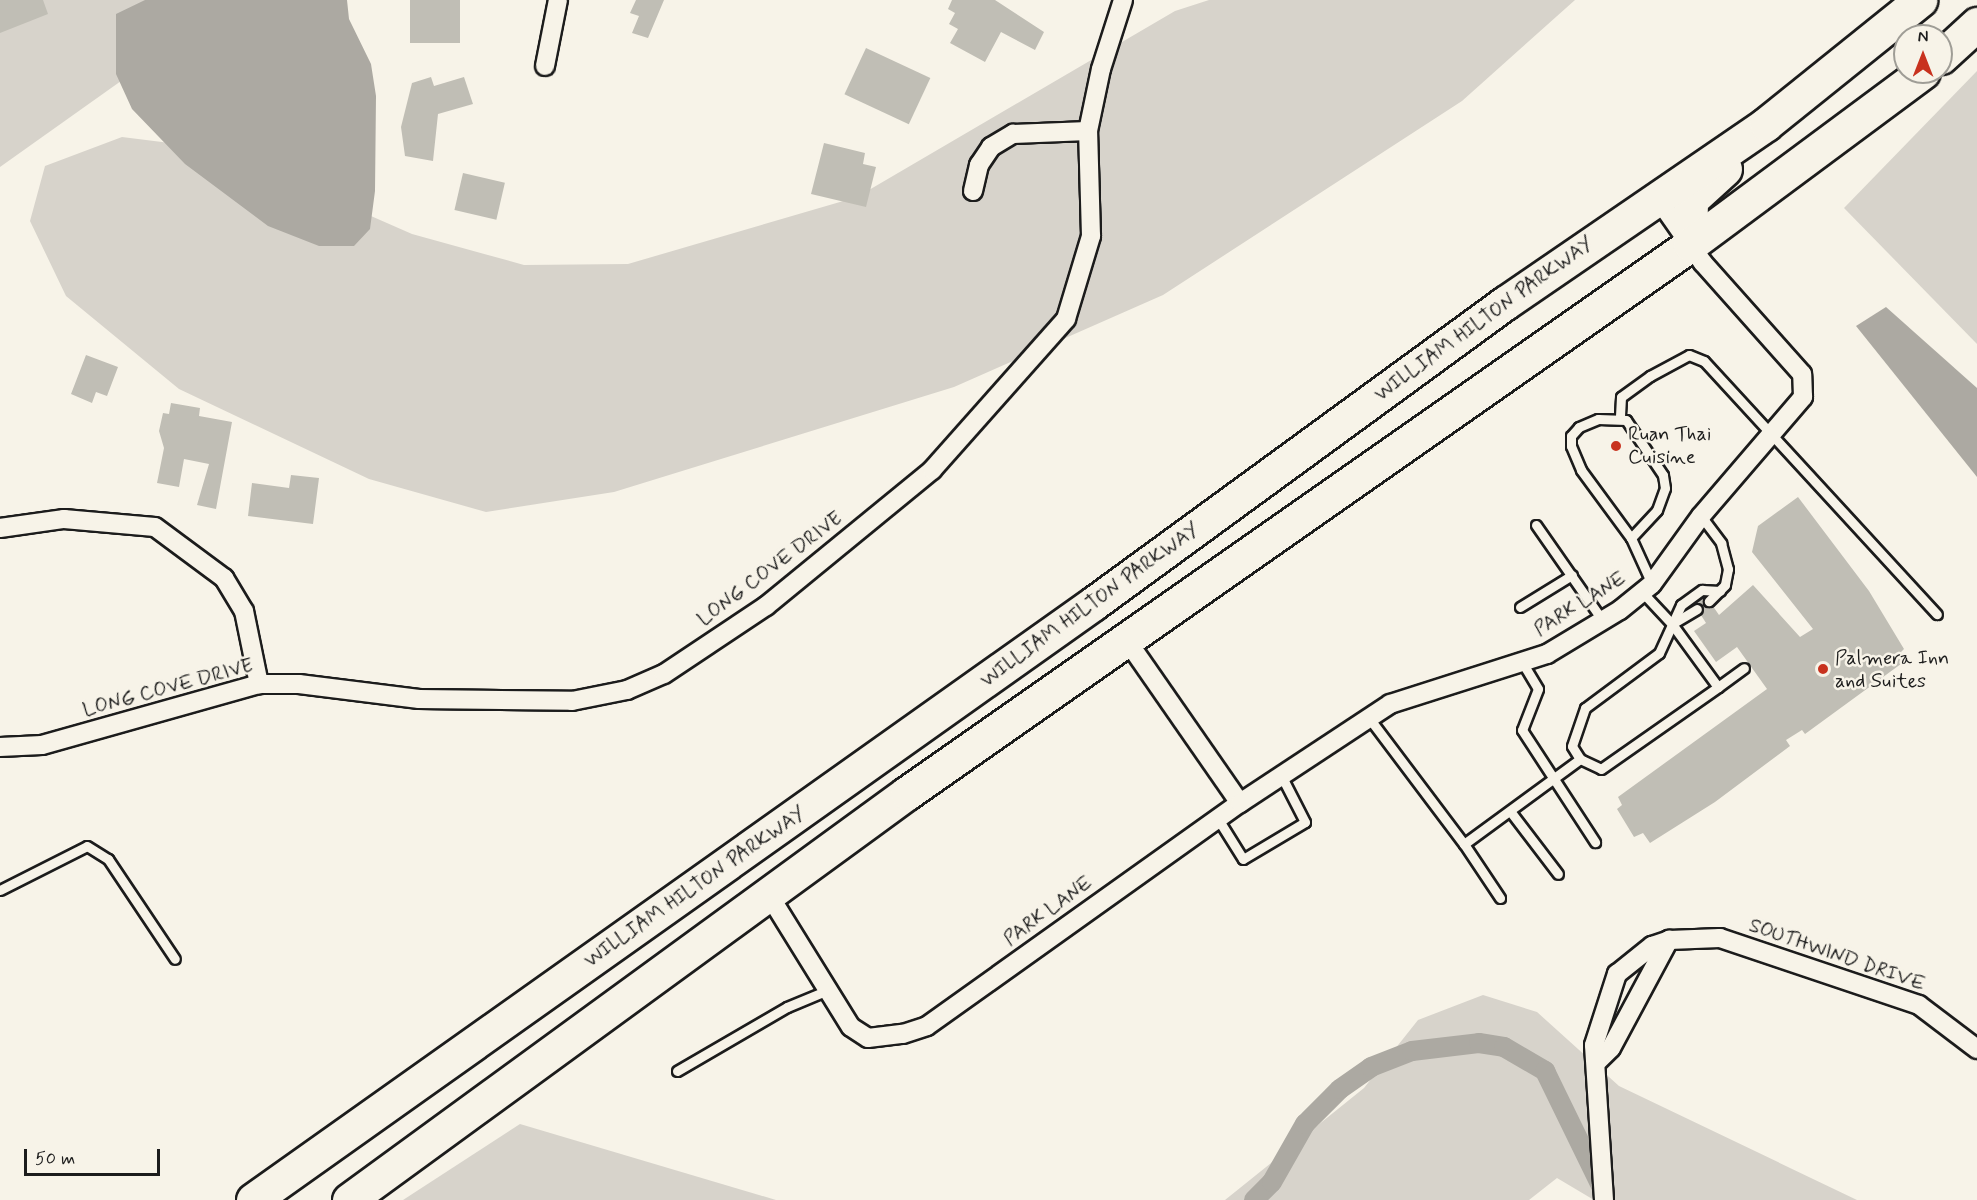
<!DOCTYPE html>
<html>
<head>
<meta charset="utf-8">
<style>
  body { margin:0 }
  #map { position:relative; width:1977px; height:1200px; overflow:hidden; background:#f7f3e8; font-family:Mynerve,sans-serif }
  div>[style] { position:absolute }
  [style*='--x'] { left:calc(var(--x)*1px); top:calc(var(--y)*1px); width:calc(var(--w)*1px); rotate:calc(var(--a)*1deg) }
  .green>* { inset:0; background:#d7d3cb }
  .water>* { inset:0; background:#aca9a2 }
  .canal>* { height:20px; margin:-10px; padding:0 10px; transform-origin:10px; border-radius:10px; background:#aca9a2 }
  .building>* { inset:0; background:#c0beb5; transform-origin:0 0 }
  .roads { filter:drop-shadow(2px 0 #1c1c1c) drop-shadow(-2px 0 #1c1c1c) drop-shadow(0 2px #1c1c1c) drop-shadow(0 -2px #1c1c1c) }
  .lane>* { height:9px; margin:-4.5px; padding:0 4.5px; transform-origin:4.5px; border-radius:4.5px; background:#f7f3e8 }
  .street>* { height:18px; margin:-9px; padding:0 9px; transform-origin:9px; border-radius:9px; background:#f7f3e8 }
  .highway>* { height:33px; margin:-16.5px; padding:0 16.5px; transform-origin:16.5px; border-radius:16.5px; background:#f7f3e8 }
  .dots>* { width:16px; height:16px; translate:-50% -50%; box-sizing:border-box; border:3px solid #f7f3e8; border-radius:50% }
  span { translate:-50% -50%; white-space:nowrap; text-align:center; line-height:1.15; -webkit-text-stroke:5px #f7f3e8; paint-order:stroke }
  .street-label { font-size:20px; color:#1c1c1c }
  .poi-label { font-size:20px; color:#1c1c1c }
  .left { translate:0 -50%; text-align:left }
  .north { position:absolute; left:1893px; top:24px; width:60px; height:60px; box-sizing:border-box; background:#f7f3e8; border:2px solid #9f9d96; border-radius:50%; rotate:0deg; font-size:16px; font-weight:700; line-height:24px; text-align:center; color:#1c1c1c }
  .north::after { content:''; display:block; margin:auto; width:21px; height:27px; background:#c8321e; clip-path:polygon(50% 0,100% 100%,50% 72%,0 100%) }
  .scale { position:absolute; left:24px; top:1149px; width:136px; height:27px; box-sizing:border-box; border:3px solid #1c1c1c; border-top:0; padding-left:8px; font-size:18px; line-height:21px; white-space:nowrap; color:#1c1c1c; -webkit-text-stroke:4px #f7f3e8; paint-order:stroke }
</style>
</head>
<body>
<div id="map">
  <div class="green">
    <i style="clip-path:polygon(0 0,235px 0,0 167px)"></i>
    <i style="clip-path:polygon(1209px 0,1575px 0,1462px 101px,1163px 295px,954px 387px,614px 492px,486px 512px,369px 479px,179px 389px,66px 296px,30px 221px,45px 166px,122px 137px,218px 149px,412px 234px,524px 265px,628px 264px,857px 197px,1175px 11px)"></i>
    <i style="clip-path:polygon(1977px 71px,1977px 344px,1844px 208px)"></i>
    <i style="clip-path:polygon(1483px 995px,1537px 1012px,1619px 1086px,1857px 1200px,1594px 1200px,1557px 1178px,1529px 1200px,1225px 1200px,1364px 1088px,1418px 1020px)"></i>
    <i style="clip-path:polygon(520px 1124px,776px 1200px,403px 1200px)"></i>
  </div>
  <div class="water">
    <i style="clip-path:polygon(145px 0,347px 0,349px 19px,371px 64px,376px 96px,375px 191px,370px 229px,354px 246px,319px 246px,268px 226px,185px 164px,132px 109px,116px 74px,116px 14px)"></i>
    <i style="clip-path:polygon(1886px 307px,1977px 388px,1977px 477px,1856px 326px)"></i>
  </div>
  <div class="canal">
    <i style="--x:1254;--y:1200;--w:25;--a:-45"></i>
    <i style="--x:1272;--y:1182;--w:67;--a:-60.4"></i>
    <i style="--x:1305;--y:1124;--w:49;--a:-45"></i>
    <i style="--x:1340;--y:1089;--w:38;--a:-35"></i>
    <i style="--x:1371;--y:1067;--w:44;--a:-21.3"></i>
    <i style="--x:1412;--y:1051;--w:67;--a:-6.8"></i>
    <i style="--x:1479;--y:1043;--w:25;--a:9"></i>
    <i style="--x:1504;--y:1047;--w:48;--a:30.3"></i>
    <i style="--x:1545;--y:1071;--w:135;--a:64"></i>
  </div>
  <div class="building">
    <i style="clip-path:polygon(0 0,43px 0,48px 14px,0 33px)"></i>
    <i style="left:410px;top:0;width:50px;height:43px"></i>
    <i style="clip-path:polygon(636px 0,664px 0,648px 38px,632px 33px,639px 16px,630px 13px)"></i>
    <i style="clip-path:polygon(952px 0,995px 0,1044px 32px,1035px 50px,1001px 32px,985px 62px,950px 43px,958px 29px,949px 24px,955px 13px,948px 9px)"></i>
    <i style="left:866px;top:48px;width:71px;height:51px;rotate:25deg"></i>
    <i style="clip-path:polygon(431px 77px,434px 86px,464px 77px,473px 104px,438px 114px,433px 161px,405px 156px,401px 127px,412px 83px)"></i>
    <i style="clip-path:polygon(824px 143px,865px 153px,863px 164px,876px 167px,866px 207px,811px 194px)"></i>
    <i style="left:463px;top:173px;width:43px;height:38px;rotate:13deg"></i>
    <i style="clip-path:polygon(86px 355px,118px 367px,107px 396px,96px 392px,92px 403px,71px 394px)"></i>
    <i style="clip-path:polygon(171px 403px,200px 408px,199px 416px,232px 422px,216px 509px,197px 505px,209px 464px,184px 459px,179px 487px,157px 483px,164px 448px,159px 431px,163px 413px,169px 414px)"></i>
    <i style="clip-path:polygon(291px 475px,319px 478px,313px 524px,248px 516px,252px 483px,289px 488px)"></i>
    <i style="clip-path:polygon(1798px 497px,1869px 591px,1904px 649px,1901px 652px,1905px 661px,1805px 734px,1802px 730px,1786px 740px,1790px 746px,1715px 802px,1650px 843px,1643px 833px,1634px 837px,1617px 809px,1622px 805px,1618px 797px,1767px 689px,1737px 647px,1716px 662px,1694px 631px,1706px 623px,1694px 604px,1706px 596px,1719px 615px,1753px 585px,1800px 637px,1813px 629px,1752px 552px,1758px 526px)"></i>
  </div>
  <div class="roads">
    <div class="lane">
      <i style="--x:1620;--y:416;--w:19;--a:-87"></i>
      <i style="--x:1621;--y:397;--w:36;--a:-36"></i>
      <i style="--x:1650;--y:376;--w:44;--a:-28.3"></i>
      <i style="--x:1689;--y:355;--w:16;--a:22"></i>
      <i style="--x:1704;--y:361;--w:344;--a:47.4"></i>
      <i style="--x:1701;--y:516;--w:34;--a:53"></i>
      <i style="--x:1721;--y:543;--w:27;--a:75"></i>
      <i style="--x:1728;--y:569;--w:16;--a:101"></i>
      <i style="--x:1725;--y:585;--w:23;--a:135"></i>
      <i style="--x:1536;--y:525;--w:117;--a:55.1"></i>
      <i style="--x:1631;--y:538;--w:38;--a:-47"></i>
      <i style="--x:1657;--y:510;--w:23;--a:-70"></i>
      <i style="--x:1665;--y:488;--w:13;--a:-99"></i>
      <i style="--x:1663;--y:475;--w:66;--a:-123.9"></i>
      <i style="--x:1626;--y:420;--w:28;--a:-178"></i>
      <i style="--x:1598;--y:419;--w:21;--a:157"></i>
      <i style="--x:1579;--y:427;--w:12;--a:132"></i>
      <i style="--x:1571;--y:436;--w:10;--a:90"></i>
      <i style="--x:1571;--y:446;--w:26;--a:67"></i>
      <i style="--x:1581;--y:470;--w:84;--a:53.7"></i>
      <i style="--x:1631;--y:538;--w:51;--a:65.5"></i>
      <i style="--x:1642;--y:592;--w:44;--a:46.8"></i>
      <i style="--x:1672;--y:624;--w:29;--a:-31"></i>
      <i style="--x:1520;--y:607;--w:61;--a:-31.6"></i>
      <i style="--x:1672;--y:624;--w:78;--a:53.9"></i>
      <i style="--x:1718;--y:687;--w:32;--a:-36"></i>
      <i style="--x:1522;--y:662;--w:31;--a:59"></i>
      <i style="--x:1538;--y:689;--w:44;--a:111.3"></i>
      <i style="--x:1522;--y:730;--w:134;--a:56.9"></i>
      <i style="--x:1369;--y:718;--w:158;--a:53"></i>
      <i style="--x:1464;--y:844;--w:144;--a:-36.2"></i>
      <i style="--x:1580;--y:759;--w:23;--a:25"></i>
      <i style="--x:1601;--y:769;--w:143;--a:-35"></i>
      <i style="--x:1580;--y:759;--w:15;--a:-122"></i>
      <i style="--x:1572;--y:746;--w:40;--a:-71.1"></i>
      <i style="--x:1585;--y:708;--w:92;--a:-36.6"></i>
      <i style="--x:1659;--y:653;--w:53;--a:-65.4"></i>
      <i style="--x:1681;--y:605;--w:26;--a:-36"></i>
      <i style="--x:1702;--y:590;--w:18;--a:3"></i>
      <i style="--x:1510;--y:811;--w:79;--a:52.7"></i>
      <i style="--x:1218;--y:819;--w:47;--a:58"></i>
      <i style="--x:1243;--y:859;--w:72;--a:-30.8"></i>
      <i style="--x:1305;--y:822;--w:51;--a:-117.1"></i>
      <i style="--x:1464;--y:844;--w:65;--a:56.3"></i>
      <i style="--x:0;--y:890;--w:97;--a:-26.8"></i>
      <i style="--x:87;--y:846;--w:25;--a:32"></i>
      <i style="--x:108;--y:859;--w:120;--a:56.2"></i>
      <i style="--x:677;--y:1071;--w:127;--a:-30.2"></i>
      <i style="--x:787;--y:1007;--w:44;--a:-22.5"></i>
    </div>
    <div class="street">
      <i style="--x:545;--y:66;--w:67;--a:-78.9"></i>
      <i style="--x:973;--y:191;--w:27;--a:-77"></i>
      <i style="--x:979;--y:165;--w:22;--a:-56"></i>
      <i style="--x:991;--y:147;--w:26;--a:-31"></i>
      <i style="--x:1013;--y:134;--w:75;--a:-2.3"></i>
      <i style="--x:0;--y:528;--w:65;--a:-8"></i>
      <i style="--x:64;--y:519;--w:91;--a:5"></i>
      <i style="--x:155;--y:527;--w:86;--a:36.5"></i>
      <i style="--x:224;--y:578;--w:39;--a:59"></i>
      <i style="--x:244;--y:611;--w:75;--a:78.4"></i>
      <i style="--x:1128;--y:642;--w:196;--a:55.2"></i>
      <i style="--x:0;--y:747;--w:42;--a:-2.7"></i>
      <i style="--x:42;--y:745;--w:225;--a:-15.7"></i>
      <i style="--x:259;--y:684;--w:40;--a:0"></i>
      <i style="--x:299;--y:684;--w:121;--a:7.1"></i>
      <i style="--x:419;--y:699;--w:153;--a:0.7"></i>
      <i style="--x:572;--y:701;--w:56;--a:-11.3"></i>
      <i style="--x:627;--y:690;--w:40;--a:-23.4"></i>
      <i style="--x:664;--y:674;--w:123;--a:-33.7"></i>
      <i style="--x:766;--y:606;--w:215;--a:-39.3"></i>
      <i style="--x:932;--y:470;--w:202;--a:-48.4"></i>
      <i style="--x:1066;--y:319;--w:87;--a:-73.2"></i>
      <i style="--x:1091;--y:236;--w:105;--a:-91.6"></i>
      <i style="--x:1088;--y:131;--w:63;--a:-78.2"></i>
      <i style="--x:1101;--y:69;--w:72;--a:-72.3"></i>
      <i style="--x:769;--y:895;--w:155;--a:58.2"></i>
      <i style="--x:851;--y:1027;--w:20;--a:33"></i>
      <i style="--x:868;--y:1038;--w:35;--a:-7"></i>
      <i style="--x:903;--y:1034;--w:25;--a:-18"></i>
      <i style="--x:927;--y:1026;--w:384;--a:-35.5"></i>
      <i style="--x:1240;--y:803;--w:180;--a:-33.4"></i>
      <i style="--x:1390;--y:704;--w:165;--a:-17.7"></i>
      <i style="--x:1547;--y:654;--w:85;--a:-31.1"></i>
      <i style="--x:1620;--y:610;--w:41;--a:-39.1"></i>
      <i style="--x:1652;--y:584;--w:84;--a:-54.2"></i>
      <i style="--x:1701;--y:516;--w:157;--a:-49.4"></i>
      <i style="--x:1803;--y:397;--w:23;--a:-92"></i>
      <i style="--x:1802;--y:374;--w:149;--a:-131.7"></i>
      <i style="--x:1703;--y:263;--w:82;--a:-125"></i>
      <i style="--x:1598;--y:1061;--w:18;--a:-45"></i>
      <i style="--x:1611;--y:1048;--w:123;--a:-61.8"></i>
      <i style="--x:1604;--y:1200;--w:155;--a:-93.7"></i>
      <i style="--x:1594;--y:1045;--w:75;--a:-72.1"></i>
      <i style="--x:1617;--y:974;--w:45;--a:-38.7"></i>
      <i style="--x:1652;--y:946;--w:18;--a:-19"></i>
      <i style="--x:1669;--y:940;--w:51;--a:-2.2"></i>
      <i style="--x:1720;--y:938;--w:210;--a:18.6"></i>
      <i style="--x:1919;--y:1005;--w:73;--a:37.2"></i>
    </div>
    <div class="highway">
      <i style="--x:1941;--y:57;--w:49;--a:-42.5"></i>
      <i style="--x:1690;--y:245;--w:45;--a:-88.7"></i>
      <i style="--x:1691;--y:200;--w:46;--a:-42.4"></i>
      <i style="--x:253;--y:1200;--w:1031;--a:-35.37"></i>
      <i style="--x:1094;--y:603;--w:509;--a:-36.13"></i>
      <i style="--x:1505;--y:303;--w:316;--a:-34.4"></i>
      <i style="--x:1766;--y:124;--w:198;--a:-38.8"></i>
      <i style="--x:349;--y:1200;--w:691;--a:-36.11"></i>
      <i style="--x:907;--y:793;--w:956;--a:-34.99"></i>
      <i style="--x:1690;--y:245;--w:290;--a:-36.6"></i>
    </div>
  </div>
  <div class="dots">
    <i style="left:1616px;top:446px;background:#c8321e"></i>
    <i style="left:1823px;top:669px;background:#c8321e"></i>
  </div>
  <div class="street-label">
    <span style="left:1484px;top:319px;rotate:-36deg">WILLIAM HILTON PARKWAY</span>
    <span style="left:770px;top:569px;rotate:-37deg">LONG COVE DRIVE</span>
    <span style="left:1580px;top:604px;rotate:-32deg">PARK LANE</span>
    <span style="left:1090px;top:605px;rotate:-36deg">WILLIAM HILTON PARKWAY</span>
    <span style="left:168px;top:688px;rotate:-15deg">LONG COVE DRIVE</span>
    <span style="left:695px;top:887px;rotate:-35deg">WILLIAM HILTON PARKWAY</span>
    <span style="left:1048px;top:911px;rotate:-36deg">PARK LANE</span>
    <span style="left:1837px;top:955px;rotate:19deg">SOUTHWIND DRIVE</span>
  </div>
  <div class="poi-label">
    <span class="left" style="left:1628px;top:446px">Ruan Thai<br>Cuisine</span>
    <span class="left" style="left:1835px;top:670px">Palmera Inn<br>and Suites</span>
  </div>
  <div class="north">N</div>
  <div class="scale">50 m</div>
</div>
</body>
</html>
